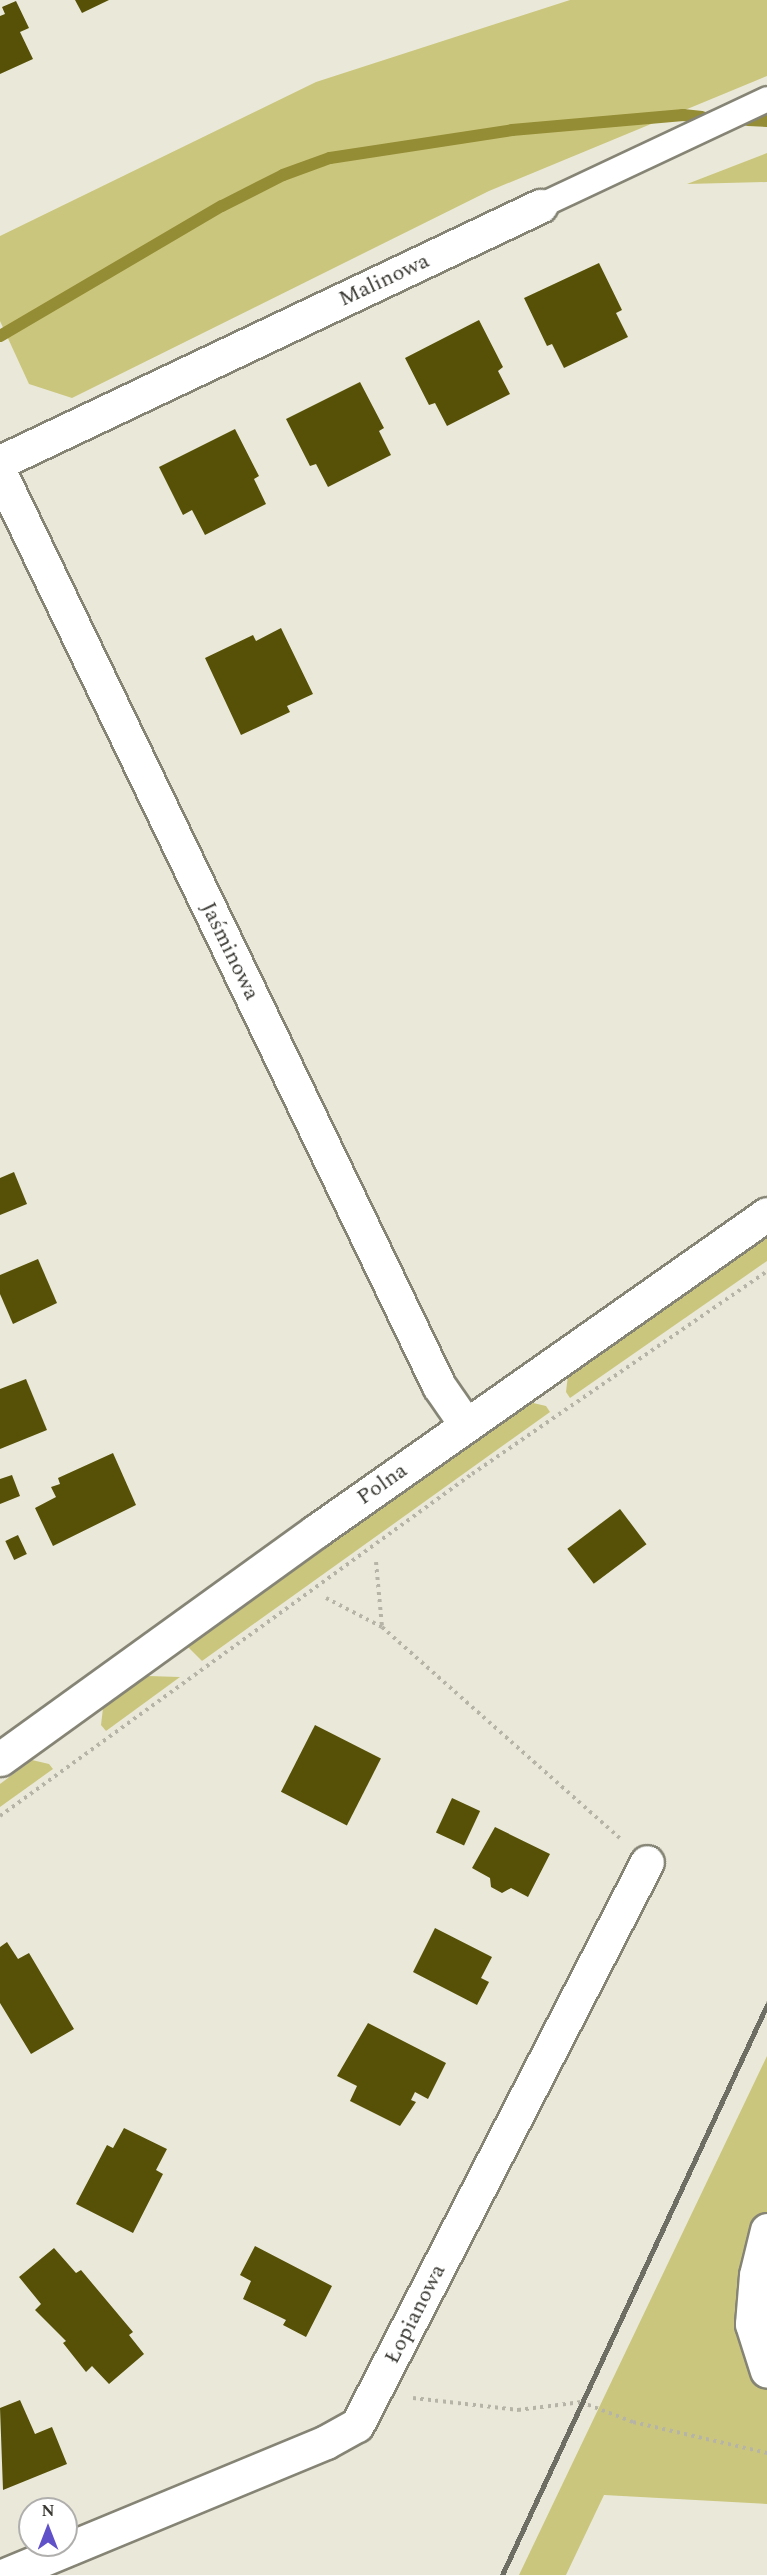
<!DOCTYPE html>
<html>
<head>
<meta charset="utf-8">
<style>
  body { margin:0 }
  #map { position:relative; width:767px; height:2575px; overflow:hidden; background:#eae9d9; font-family:Spectral,serif }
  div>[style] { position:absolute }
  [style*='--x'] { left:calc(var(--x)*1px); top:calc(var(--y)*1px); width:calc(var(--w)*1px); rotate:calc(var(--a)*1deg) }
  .green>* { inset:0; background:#cbc67d }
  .stream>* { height:12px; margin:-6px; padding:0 6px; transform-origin:6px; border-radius:6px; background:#948d35 }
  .building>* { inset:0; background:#575107; transform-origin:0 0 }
  .path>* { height:4px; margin-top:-2px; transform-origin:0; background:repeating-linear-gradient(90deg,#b5b4a7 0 3px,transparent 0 7.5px) }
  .roads { filter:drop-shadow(2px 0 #858475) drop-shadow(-2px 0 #858475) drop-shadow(0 2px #858475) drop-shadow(0 -2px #858475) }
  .lane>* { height:24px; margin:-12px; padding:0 12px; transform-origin:12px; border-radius:12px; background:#fff }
  .street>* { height:33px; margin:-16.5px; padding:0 16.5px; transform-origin:16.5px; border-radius:16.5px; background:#fff }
  .secondary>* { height:33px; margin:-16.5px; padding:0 16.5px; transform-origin:16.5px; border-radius:16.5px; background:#fff }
  .rail>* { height:4.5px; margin:-2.25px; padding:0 2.25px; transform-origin:2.25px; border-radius:2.25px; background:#6f6e65 }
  span { translate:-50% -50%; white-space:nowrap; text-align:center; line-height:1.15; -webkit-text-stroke:6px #fff; paint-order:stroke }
  .street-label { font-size:22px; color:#393832 }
  .north { position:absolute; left:18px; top:2497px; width:60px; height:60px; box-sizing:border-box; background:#fff; border:2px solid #b0afad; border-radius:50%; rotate:0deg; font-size:16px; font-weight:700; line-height:24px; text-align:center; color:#393832 }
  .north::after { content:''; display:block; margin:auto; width:21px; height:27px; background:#6151c9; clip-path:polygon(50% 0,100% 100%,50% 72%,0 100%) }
</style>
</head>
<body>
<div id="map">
  <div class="green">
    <i style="clip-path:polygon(570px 0,767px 0,767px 76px,489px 191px,72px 398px,29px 384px,0 321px,0 236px,316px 82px)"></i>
    <i style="clip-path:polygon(767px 153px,767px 182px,687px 184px)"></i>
    <i style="clip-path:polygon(767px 1237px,767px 1261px,570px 1398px,566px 1392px,568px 1375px)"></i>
    <i style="clip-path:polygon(529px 1402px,546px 1406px,550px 1412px,202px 1661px,188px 1647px)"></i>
    <i style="clip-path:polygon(148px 1676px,180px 1677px,106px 1731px,101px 1725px,103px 1708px)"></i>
    <i style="clip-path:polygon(32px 1760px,49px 1764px,53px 1769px,0 1807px,0 1784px)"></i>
    <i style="clip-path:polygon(767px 2056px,767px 2212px,758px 2232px,763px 2385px,767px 2389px,767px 2504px,604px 2495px,566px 2575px,519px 2575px)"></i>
  </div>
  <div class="stream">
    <i style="--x:748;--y:120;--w:19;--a:3"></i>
    <i style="--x:0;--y:336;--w:257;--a:-30.4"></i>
    <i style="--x:222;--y:206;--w:68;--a:-26.9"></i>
    <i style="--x:283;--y:175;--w:50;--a:-19.9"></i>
    <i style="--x:330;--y:158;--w:184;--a:-8.7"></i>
    <i style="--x:512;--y:130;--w:172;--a:-5"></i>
    <i style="--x:683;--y:115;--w:19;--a:6"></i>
  </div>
  <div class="building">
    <i style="clip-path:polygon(75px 0,109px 0,82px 13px)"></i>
    <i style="clip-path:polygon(16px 1px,29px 28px,20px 32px,33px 59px,0 74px,0 16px,5px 14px,2px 7px)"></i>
    <i style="clip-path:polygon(599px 263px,622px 310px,616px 313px,628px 337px,564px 368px,552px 344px,547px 346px,524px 298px)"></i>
    <i style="clip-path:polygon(479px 320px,503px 367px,498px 371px,510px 394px,447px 426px,435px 403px,429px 405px,405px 358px)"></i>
    <i style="clip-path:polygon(360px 382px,384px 428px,379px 431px,391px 455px,328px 487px,316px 464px,310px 466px,286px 419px)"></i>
    <i style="clip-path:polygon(235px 429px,259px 476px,254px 479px,266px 504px,205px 535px,192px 510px,183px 515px,159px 467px)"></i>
    <i style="clip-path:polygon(281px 628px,313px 694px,287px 706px,290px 712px,241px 735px,205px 658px,253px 635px,256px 641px)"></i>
    <i style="clip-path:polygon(14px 1172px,27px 1204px,0 1215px,0 1178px)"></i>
    <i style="clip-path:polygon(38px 1259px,57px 1303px,13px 1324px,0 1294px,0 1275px)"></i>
    <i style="clip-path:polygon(26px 1379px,47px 1430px,0 1449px,0 1389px)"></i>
    <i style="clip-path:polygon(113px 1453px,136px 1505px,53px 1546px,35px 1508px,56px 1497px,51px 1487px,60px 1484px,58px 1478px)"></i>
    <i style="clip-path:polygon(12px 1475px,20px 1496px,0 1504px,0 1479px)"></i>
    <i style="left:620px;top:1509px;width:44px;height:66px;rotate:53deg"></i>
    <i style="left:18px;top:1535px;width:21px;height:14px;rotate:65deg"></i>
    <i style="left:315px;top:1725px;width:74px;height:75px;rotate:27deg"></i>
    <i style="left:452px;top:1798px;width:31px;height:38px;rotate:25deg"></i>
    <i style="clip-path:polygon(495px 1827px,550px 1854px,528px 1897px,511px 1888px,502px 1893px,491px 1887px,490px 1878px,472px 1868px)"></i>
    <i style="clip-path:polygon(435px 1928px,492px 1957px,481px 1978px,489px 1982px,477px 2005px,413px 1972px)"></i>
    <i style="clip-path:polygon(7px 1942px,18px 1959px,29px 1953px,74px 2029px,31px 2054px,0 2003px,0 1947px)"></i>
    <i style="clip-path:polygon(368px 2023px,446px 2063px,428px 2099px,415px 2092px,411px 2100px,416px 2102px,400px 2126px,350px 2101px,357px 2086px,337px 2076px)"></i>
    <i style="clip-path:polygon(124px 2128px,167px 2149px,156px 2170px,163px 2174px,133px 2233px,76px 2204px,107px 2145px,113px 2148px)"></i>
    <i style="clip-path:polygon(255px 2246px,332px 2286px,306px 2337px,283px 2325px,286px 2320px,243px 2299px,251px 2281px,240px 2275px)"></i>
    <i style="clip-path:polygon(54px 2248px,76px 2273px,81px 2270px,133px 2332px,129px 2335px,144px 2354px,109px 2384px,92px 2366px,86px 2372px,63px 2343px,66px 2341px,35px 2310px,41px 2304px,19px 2277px)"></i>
    <i style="clip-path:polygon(20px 2400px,35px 2434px,52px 2427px,67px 2464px,3px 2490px,0 2408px)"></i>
  </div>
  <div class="path">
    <i style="--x:376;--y:1562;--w:65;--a:84.7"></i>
    <i style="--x:382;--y:1627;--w:318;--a:41.6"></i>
    <i style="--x:326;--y:1598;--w:63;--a:27.4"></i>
    <i style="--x:0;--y:1816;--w:583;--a:-35.93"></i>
    <i style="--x:472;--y:1474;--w:358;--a:-34.5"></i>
    <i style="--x:413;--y:2398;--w:106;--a:6.5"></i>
    <i style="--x:518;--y:2410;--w:64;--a:-7.2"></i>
    <i style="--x:581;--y:2402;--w:56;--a:21"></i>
    <i style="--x:633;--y:2422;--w:138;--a:13"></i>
  </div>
  <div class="roads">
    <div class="lane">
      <i style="--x:540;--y:206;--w:251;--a:-25.2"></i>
    </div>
    <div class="street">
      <i style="--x:0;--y:462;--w:598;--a:-25.36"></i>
      <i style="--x:0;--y:473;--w:1013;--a:64.32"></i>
      <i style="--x:439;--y:1386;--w:47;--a:55.3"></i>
      <i style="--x:767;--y:2230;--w:46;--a:103.7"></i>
      <i style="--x:756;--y:2275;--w:49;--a:94.7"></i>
      <i style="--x:752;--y:2324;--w:49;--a:72.3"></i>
      <i style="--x:5;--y:2575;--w:347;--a:-22.5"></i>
      <i style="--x:326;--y:2442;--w:35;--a:-29"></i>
      <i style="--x:357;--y:2425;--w:633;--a:-62.75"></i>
    </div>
    <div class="secondary">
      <i style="--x:0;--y:1759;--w:390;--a:-35.8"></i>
      <i style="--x:316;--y:1531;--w:551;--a:-35.1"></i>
    </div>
  </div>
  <div class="rail">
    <i style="--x:502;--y:2575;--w:629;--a:-65.07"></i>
  </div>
  <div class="street-label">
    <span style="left:384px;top:280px;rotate:-25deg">Malinowa</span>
    <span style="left:230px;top:951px;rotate:64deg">Jaśminowa</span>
    <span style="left:382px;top:1484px;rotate:-35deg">Polna</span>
    <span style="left:415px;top:2314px;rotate:-63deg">Łopianowa</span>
  </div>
  <div class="north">N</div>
</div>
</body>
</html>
